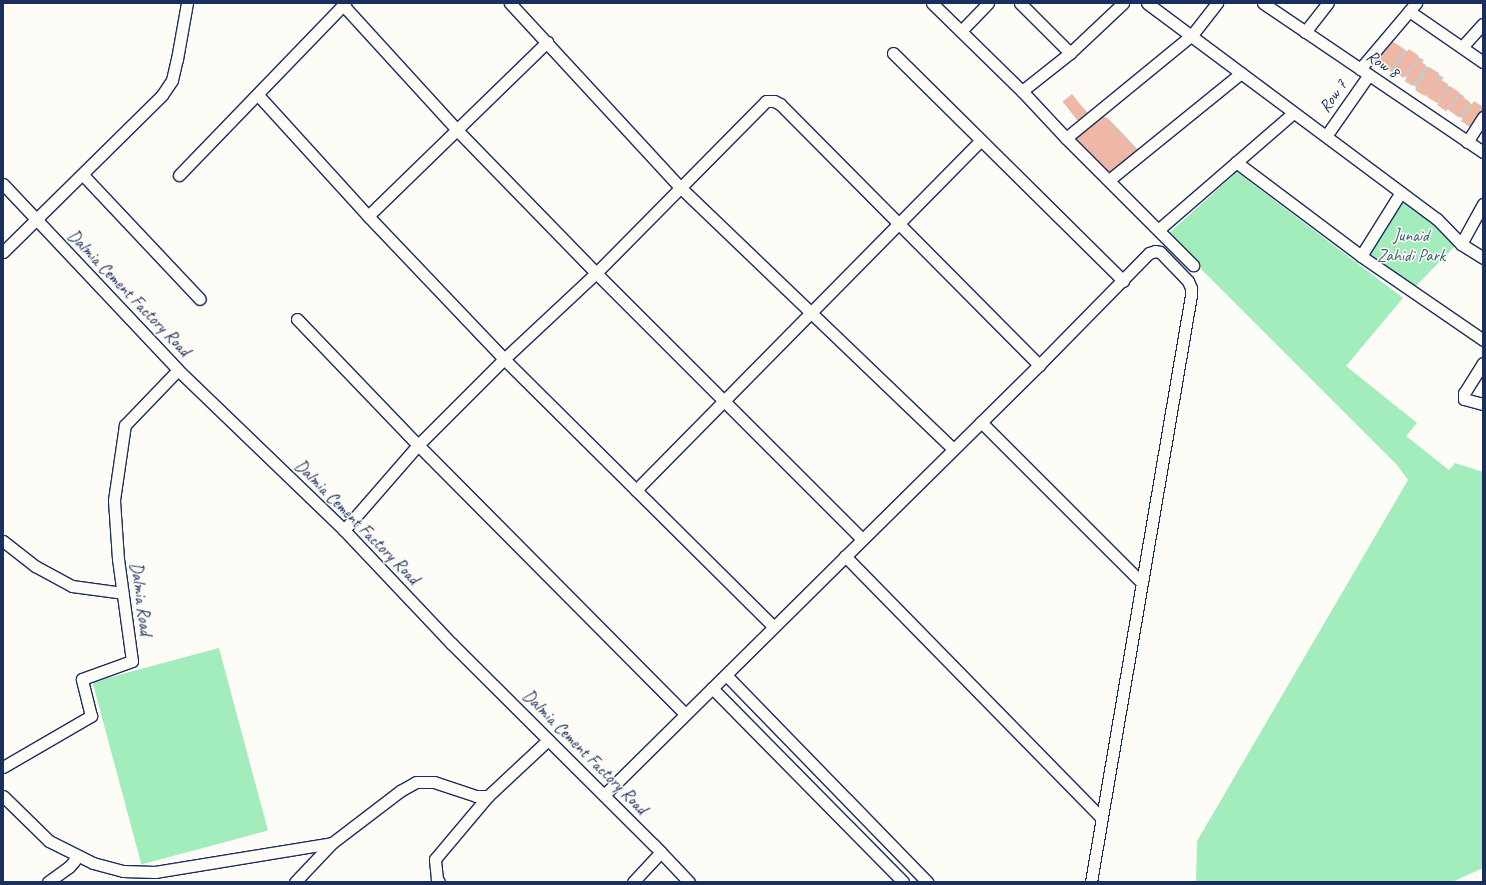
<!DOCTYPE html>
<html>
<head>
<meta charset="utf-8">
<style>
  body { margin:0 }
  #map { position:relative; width:1486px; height:885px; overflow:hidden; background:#fdfcf7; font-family:Caveat,sans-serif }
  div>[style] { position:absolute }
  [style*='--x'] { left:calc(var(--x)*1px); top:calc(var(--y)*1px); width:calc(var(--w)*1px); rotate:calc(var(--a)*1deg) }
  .green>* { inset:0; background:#a3ecbb; transform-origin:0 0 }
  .shadow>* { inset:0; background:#0003 }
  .building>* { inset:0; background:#efb7a5; transform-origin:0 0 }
  .roads { filter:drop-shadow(1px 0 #1b2f5e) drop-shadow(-1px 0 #1b2f5e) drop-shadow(0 1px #1b2f5e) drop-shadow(0 -1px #1b2f5e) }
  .street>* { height:11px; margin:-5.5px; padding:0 5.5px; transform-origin:5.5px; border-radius:5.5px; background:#fdfcf7 }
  span { translate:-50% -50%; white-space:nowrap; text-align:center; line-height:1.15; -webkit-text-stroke:3px #fdfcf7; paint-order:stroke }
  .street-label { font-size:17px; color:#1b2f5e }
  .park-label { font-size:17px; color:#3d5e75 }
  .frame { position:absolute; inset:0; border:4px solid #1b2f5e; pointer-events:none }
</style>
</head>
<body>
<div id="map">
  <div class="green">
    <i style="clip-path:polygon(1237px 172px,1403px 298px,1346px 366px,1417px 423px,1406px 436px,1449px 470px,1455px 463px,1483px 472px,1483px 868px,1452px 882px,1196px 882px,1197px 841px,1408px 480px,1397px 465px,1167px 235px)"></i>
    <i style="clip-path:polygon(1403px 199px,1434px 222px,1456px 245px,1414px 288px,1367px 255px)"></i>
    <i style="left:219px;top:648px;width:189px;height:131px;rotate:75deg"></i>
  </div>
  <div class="shadow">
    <i style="clip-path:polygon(1398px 46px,1424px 60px,1422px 63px,1444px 78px,1441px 81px,1464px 96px,1463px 98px,1473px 105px,1483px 107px,1483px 123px,1463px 119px,1415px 88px,1416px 87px,1405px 80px,1407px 78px,1397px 72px,1396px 74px,1390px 71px)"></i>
    <i style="clip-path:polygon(1072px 96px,1090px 115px,1082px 122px,1078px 120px)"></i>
    <i style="clip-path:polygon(1101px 115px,1109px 119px,1145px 157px,1117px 184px)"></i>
  </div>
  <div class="building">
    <i style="clip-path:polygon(1392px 41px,1404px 49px,1390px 71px,1374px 61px)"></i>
    <i style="left:1409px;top:49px;width:12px;height:27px;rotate:35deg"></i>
    <i style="left:1418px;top:60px;width:9px;height:25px;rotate:32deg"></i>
    <i style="left:1429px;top:67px;width:12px;height:27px;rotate:31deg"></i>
    <i style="left:1438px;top:78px;width:12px;height:22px;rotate:31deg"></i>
    <i style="left:1450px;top:86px;width:11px;height:23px;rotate:34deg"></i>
    <i style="left:1072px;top:94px;width:24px;height:12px;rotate:52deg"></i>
    <i style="left:1460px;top:95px;width:12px;height:19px;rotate:35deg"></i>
    <i style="clip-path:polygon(1474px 101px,1483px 107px,1483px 111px,1471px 128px,1461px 121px)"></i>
    <i style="clip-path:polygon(1101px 113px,1138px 152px,1108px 180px,1066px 138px)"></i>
  </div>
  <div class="roads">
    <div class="street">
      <i style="--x:510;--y:3;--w:252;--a:47.3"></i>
      <i style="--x:681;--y:188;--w:377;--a:43.8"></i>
      <i style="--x:932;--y:3;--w:126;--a:44.4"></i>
      <i style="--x:1022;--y:91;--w:64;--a:46.9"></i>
      <i style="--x:1066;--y:138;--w:180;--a:45"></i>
      <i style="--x:1020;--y:3;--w:71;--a:45"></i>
      <i style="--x:1147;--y:3;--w:362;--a:36.7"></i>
      <i style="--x:1437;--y:219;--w:35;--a:46"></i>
      <i style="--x:1461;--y:244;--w:26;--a:32"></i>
      <i style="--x:1263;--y:3;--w:266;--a:34.1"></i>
      <i style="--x:343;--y:5;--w:169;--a:47.6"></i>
      <i style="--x:457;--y:130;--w:199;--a:45.8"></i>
      <i style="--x:596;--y:273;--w:376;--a:45"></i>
      <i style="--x:1409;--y:11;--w:90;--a:34.6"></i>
      <i style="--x:961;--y:31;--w:39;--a:-46"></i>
      <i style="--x:1305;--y:32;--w:37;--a:-52"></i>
      <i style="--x:1462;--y:47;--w:31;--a:-48"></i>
      <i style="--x:893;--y:53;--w:324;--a:44.7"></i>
      <i style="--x:1360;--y:69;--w:87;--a:-49.7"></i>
      <i style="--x:1022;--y:91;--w:61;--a:-38.4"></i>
      <i style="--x:1070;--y:53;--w:73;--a:-43.3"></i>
      <i style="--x:258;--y:95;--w:164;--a:47.7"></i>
      <i style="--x:368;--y:216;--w:197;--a:46.4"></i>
      <i style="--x:504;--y:359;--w:379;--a:44.8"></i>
      <i style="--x:1326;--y:136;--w:73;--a:-55"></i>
      <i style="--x:1066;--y:138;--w:163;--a:-39.3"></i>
      <i style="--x:1192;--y:35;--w:41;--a:-52"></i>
      <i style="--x:1467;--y:142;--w:30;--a:-57"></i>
      <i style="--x:1236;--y:162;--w:156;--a:36.9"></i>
      <i style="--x:1361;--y:256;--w:148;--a:34.5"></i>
      <i style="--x:83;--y:175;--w:170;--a:46.7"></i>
      <i style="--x:179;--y:175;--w:239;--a:-46"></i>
      <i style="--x:1109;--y:180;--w:170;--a:-39"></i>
      <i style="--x:3;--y:184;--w:255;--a:46.7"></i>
      <i style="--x:178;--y:370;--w:231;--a:43.9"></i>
      <i style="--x:344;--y:530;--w:156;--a:46.6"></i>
      <i style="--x:451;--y:643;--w:286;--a:44.9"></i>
      <i style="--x:654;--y:845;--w:51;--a:46.6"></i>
      <i style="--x:368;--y:216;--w:250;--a:-44.2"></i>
      <i style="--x:1158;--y:230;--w:179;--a:-40.9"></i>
      <i style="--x:1461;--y:244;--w:46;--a:-61.2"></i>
      <i style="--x:3;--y:252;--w:223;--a:-44.6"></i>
      <i style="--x:162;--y:95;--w:18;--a:-56"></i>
      <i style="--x:172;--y:80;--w:22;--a:-77"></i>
      <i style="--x:177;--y:59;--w:57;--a:-79.9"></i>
      <i style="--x:1361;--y:256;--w:75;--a:-58"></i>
      <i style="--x:297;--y:319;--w:175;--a:46.2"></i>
      <i style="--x:418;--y:445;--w:379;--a:45.2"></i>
      <i style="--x:1483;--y:363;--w:36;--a:122"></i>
      <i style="--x:1464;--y:393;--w:6;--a:90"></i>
      <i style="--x:1464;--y:399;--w:20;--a:15"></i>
      <i style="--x:981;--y:422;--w:226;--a:45"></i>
      <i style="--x:636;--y:490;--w:491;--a:-45.4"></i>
      <i style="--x:344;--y:530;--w:113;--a:-49"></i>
      <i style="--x:418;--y:445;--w:122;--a:-45"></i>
      <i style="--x:504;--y:359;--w:126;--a:-43.1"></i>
      <i style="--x:596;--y:273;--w:242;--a:-45.3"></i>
      <i style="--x:766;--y:101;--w:8;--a:0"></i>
      <i style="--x:774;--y:101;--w:7;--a:27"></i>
      <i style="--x:780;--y:104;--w:368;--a:45.2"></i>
      <i style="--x:3;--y:541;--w:41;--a:38"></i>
      <i style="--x:35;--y:566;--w:42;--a:28.4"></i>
      <i style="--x:72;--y:586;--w:51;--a:7.8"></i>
      <i style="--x:845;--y:556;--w:366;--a:45.6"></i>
      <i style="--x:726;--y:675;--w:289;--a:45.8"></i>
      <i style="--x:712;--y:688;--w:272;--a:45.4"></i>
      <i style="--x:3;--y:767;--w:102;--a:-30.1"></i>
      <i style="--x:91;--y:716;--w:38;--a:-104"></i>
      <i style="--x:82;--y:679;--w:53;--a:-19.8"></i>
      <i style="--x:132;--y:661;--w:103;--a:-97.8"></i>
      <i style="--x:118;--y:559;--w:59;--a:-93.9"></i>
      <i style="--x:114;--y:500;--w:76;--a:-81.7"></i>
      <i style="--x:125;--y:425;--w:76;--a:-46.1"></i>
      <i style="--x:604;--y:795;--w:612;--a:-44.67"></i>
      <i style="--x:1039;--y:365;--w:157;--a:-45.5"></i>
      <i style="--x:1149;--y:253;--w:6;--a:-18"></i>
      <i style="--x:1155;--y:251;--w:5;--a:11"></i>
      <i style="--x:1160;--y:252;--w:40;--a:46"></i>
      <i style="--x:1188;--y:281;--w:8;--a:67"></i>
      <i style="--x:1191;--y:288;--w:7;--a:90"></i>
      <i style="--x:1191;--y:295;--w:595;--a:99.67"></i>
      <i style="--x:3;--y:796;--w:64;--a:44.4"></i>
      <i style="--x:49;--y:841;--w:49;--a:26.6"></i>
      <i style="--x:93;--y:863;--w:31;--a:15"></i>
      <i style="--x:123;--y:871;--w:32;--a:2"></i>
      <i style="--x:155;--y:872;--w:179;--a:-9.3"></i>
      <i style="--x:48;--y:882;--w:26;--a:-36"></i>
      <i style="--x:69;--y:867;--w:8;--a:-50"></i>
      <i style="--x:74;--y:861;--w:6;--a:-72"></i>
      <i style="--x:295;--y:882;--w:54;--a:-46.5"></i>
      <i style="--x:332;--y:843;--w:86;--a:-37.4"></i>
      <i style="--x:400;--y:791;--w:18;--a:-29"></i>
      <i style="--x:416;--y:782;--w:18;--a:0"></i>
      <i style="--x:434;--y:782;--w:44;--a:18.4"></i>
      <i style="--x:476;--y:796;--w:12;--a:0"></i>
      <i style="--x:439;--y:882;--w:4;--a:-124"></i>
      <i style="--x:437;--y:879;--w:20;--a:-96"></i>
      <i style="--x:435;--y:859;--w:82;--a:-49.9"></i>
      <i style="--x:488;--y:796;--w:82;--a:-43"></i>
      <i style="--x:633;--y:882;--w:41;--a:-47"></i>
    </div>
  </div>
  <div class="street-label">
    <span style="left:1383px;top:64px;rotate:35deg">Row 8</span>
    <span style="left:1333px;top:96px;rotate:-55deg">Row 7</span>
    <span style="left:129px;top:293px;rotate:46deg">Dalmia Cement Factory Road</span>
    <span style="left:357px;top:522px;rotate:45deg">Dalmia Cement Factory Road</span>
    <span style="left:141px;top:599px;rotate:82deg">Dalmia Road</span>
    <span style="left:585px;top:752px;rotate:45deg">Dalmia Cement Factory Road</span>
  </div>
  <div class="park-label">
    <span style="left:1411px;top:246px">Junaid<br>Zahidi Park</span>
  </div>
  <div class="frame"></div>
</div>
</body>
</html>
